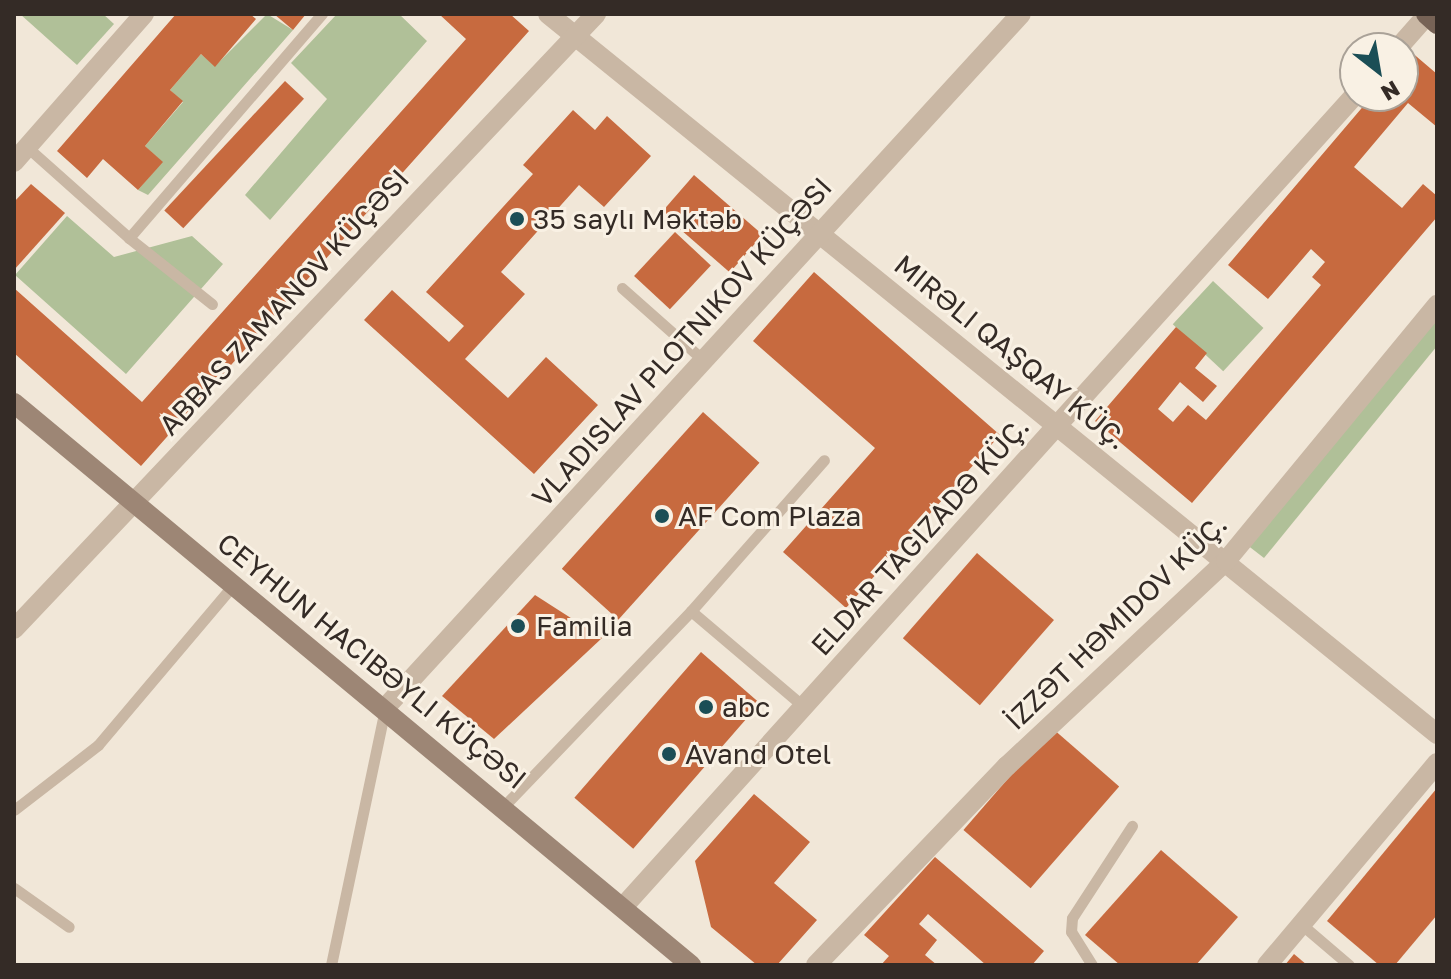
<!DOCTYPE html>
<html>
<head>
<meta charset="utf-8">
<style>
  body { margin:0 }
  #map { position:relative; width:1451px; height:979px; overflow:hidden; background:#f1e7d8; font-family:"Golos Text",sans-serif }
  div>[style] { position:absolute }
  [style*='--x'] { left:calc(var(--x)*1px); top:calc(var(--y)*1px); width:calc(var(--w)*1px); rotate:calc(var(--a)*1deg) }
  .green>* { inset:0; background:#b0c098; transform-origin:0 0 }
  .building>* { inset:0; background:#c76a3f; transform-origin:0 0 }
  .lane>* { height:11px; margin:-5.5px; padding:0 5.5px; transform-origin:5.5px; border-radius:5.5px; background:#c9b7a4 }
  .street>* { height:20px; margin:-10px; padding:0 10px; transform-origin:10px; border-radius:10px; background:#c9b7a4 }
  .secondary>* { height:20px; margin:-10px; padding:0 10px; transform-origin:10px; border-radius:10px; background:#9d8675 }
  .primary>* { height:20px; margin:-10px; padding:0 10px; transform-origin:10px; border-radius:10px; background:#776356 }
  .dots>* { width:22px; height:22px; translate:-50% -50%; box-sizing:border-box; border:4px solid #f9f1e4; border-radius:50% }
  span { translate:-50% -50%; white-space:nowrap; text-align:center; line-height:1.15; -webkit-text-stroke:6px #f9f1e4; paint-order:stroke }
  .poi-label { font-size:28px; color:#342b26 }
  .left { translate:0 -50%; text-align:left }
  .street-label { font-size:28px; color:#342b26 }
  .frame { position:absolute; inset:0; border:16px solid #342b26; pointer-events:none }
  .north { position:absolute; left:1339px; top:32px; width:80px; height:80px; box-sizing:border-box; background:#f9f1e4; border:2px solid #aaa298; border-radius:50%; rotate:149deg; font-size:22px; font-weight:700; line-height:32px; text-align:center; color:#342b26 }
  .north::after { content:''; display:block; margin:auto; width:28px; height:36px; background:#1b4e56; clip-path:polygon(50% 0,100% 100%,50% 72%,0 100%) }
</style>
</head>
<body>
<div id="map">
  <div class="green">
    <i style="clip-path:polygon(20px 14px,103px 14px,114px 24px,77px 65px)"></i>
    <i style="clip-path:polygon(267px 14px,293px 30px,148px 195px,138px 190px,162px 162px,145px 146px,183px 102px,170px 90px,201px 54px,215px 66px)"></i>
    <i style="clip-path:polygon(337px 14px,399px 14px,427px 41px,270px 220px,245px 195px,327px 99px,291px 63px)"></i>
    <i style="clip-path:polygon(67px 216px,114px 257px,192px 236px,223px 264px,126px 374px,15px 275px)"></i>
    <i style="left:1213px;top:281px;width:69px;height:59px;rotate:43deg"></i>
    <i style="clip-path:polygon(1437px 308px,1437px 346px,1264px 558px,1242px 541px)"></i>
  </div>
  <div class="building">
    <i style="clip-path:polygon(176px 14px,250px 14px,256px 19px,215px 67px,201px 54px,170px 90px,183px 101px,145px 146px,163px 162px,138px 190px,103px 159px,87px 178px,57px 151px)"></i>
    <i style="clip-path:polygon(274px 14px,306px 14px,293px 30px)"></i>
    <i style="clip-path:polygon(439px 14px,510px 14px,529px 31px,141px 466px,14px 353px,14px 288px,142px 402px,466px 39px)"></i>
    <i style="clip-path:polygon(1410px 51px,1437px 74px,1437px 127px,1408px 103px,1354px 167px,1402px 208px,1423px 184px,1437px 196px,1437px 217px,1192px 503px,1095px 421px,1176px 327px,1207px 353px,1195px 368px,1217px 386px,1203px 402px,1180px 382px,1158px 409px,1173px 422px,1188px 405px,1206px 420px,1321px 285px,1312px 277px,1325px 262px,1311px 249px,1268px 299px,1228px 265px,1372px 96px,1403px 96px,1403px 60px)"></i>
    <i style="left:285px;top:81px;width:26px;height:177px;rotate:43deg"></i>
    <i style="clip-path:polygon(573px 110px,595px 130px,607px 116px,651px 156px,604px 207px,579px 185px,501px 272px,525px 294px,465px 359px,508px 398px,546px 357px,598px 405px,534px 474px,364px 320px,392px 290px,449px 342px,464px 326px,426px 292px,533px 174px,523px 165px)"></i>
    <i style="left:694px;top:175px;width:91px;height:50px;rotate:41deg"></i>
    <i style="clip-path:polygon(31px 184px,65px 213px,14px 270px,14px 202px)"></i>
    <i style="left:675px;top:232px;width:49px;height:60px;rotate:43deg"></i>
    <i style="clip-path:polygon(814px 272px,1000px 435px,846px 608px,783px 552px,875px 448px,753px 341px)"></i>
    <i style="left:703px;top:412px;width:76px;height:211px;rotate:42deg"></i>
    <i style="left:977px;top:553px;width:102px;height:113px;rotate:41deg"></i>
    <i style="clip-path:polygon(535px 595px,602px 638px,494px 739px,442px 696px)"></i>
    <i style="left:701px;top:652px;width:78px;height:193px;rotate:41deg"></i>
    <i style="left:1052px;top:728px;width:89px;height:135px;rotate:41deg"></i>
    <i style="clip-path:polygon(1437px 788px,1437px 915px,1395px 965px,1379px 965px,1327px 921px)"></i>
    <i style="clip-path:polygon(754px 794px,810px 842px,774px 883px,817px 920px,777px 965px,757px 965px,711px 927px,695px 861px)"></i>
    <i style="clip-path:polygon(1161px 850px,1238px 917px,1196px 965px,1120px 965px,1085px 935px)"></i>
    <i style="clip-path:polygon(935px 857px,1044px 951px,1032px 965px,986px 965px,928px 914px,919px 924px,937px 940px,925px 955px,937px 965px,881px 965px,889px 956px,864px 935px)"></i>
    <i style="clip-path:polygon(1294px 954px,1307px 965px,1285px 965px)"></i>
  </div>
  <div class="lane">
    <i style="--x:27;--y:147;--w:137;--a:41.7"></i>
    <i style="--x:129;--y:238;--w:296;--a:-49.3"></i>
    <i style="--x:129;--y:238;--w:106;--a:38.5"></i>
    <i style="--x:622;--y:288;--w:108;--a:41.6"></i>
    <i style="--x:691;--y:611;--w:148;--a:40.3"></i>
    <i style="--x:504;--y:806;--w:270;--a:-46.2"></i>
    <i style="--x:691;--y:611;--w:201;--a:-48.6"></i>
    <i style="--x:14;--y:810;--w:106;--a:-37.7"></i>
    <i style="--x:98;--y:745;--w:211;--a:-49.8"></i>
    <i style="--x:14;--y:888;--w:67;--a:35.3"></i>
    <i style="--x:1301;--y:924;--w:63;--a:40.5"></i>
    <i style="--x:331;--y:965;--w:262;--a:-78.1"></i>
    <i style="--x:1092;--y:965;--w:39;--a:-122"></i>
    <i style="--x:1071;--y:932;--w:14;--a:-86"></i>
    <i style="--x:1072;--y:918;--w:110;--a:-56.9"></i>
  </div>
  <div class="street">
    <i style="--x:548;--y:14;--w:1144;--a:39"></i>
    <i style="--x:1398;--y:48;--w:45;--a:-48.6"></i>
    <i style="--x:14;--y:162;--w:197;--a:-48.7"></i>
    <i style="--x:14;--y:629;--w:847;--a:-46.58"></i>
    <i style="--x:385;--y:708;--w:941;--a:-47.5"></i>
    <i style="--x:623;--y:907;--w:1093;--a:-47.97"></i>
    <i style="--x:816;--y:965;--w:276;--a:-46.2"></i>
    <i style="--x:1007;--y:766;--w:300;--a:-43.1"></i>
    <i style="--x:1226;--y:561;--w:332;--a:-50.5"></i>
    <i style="--x:1267;--y:965;--w:264;--a:-49.9"></i>
  </div>
  <div class="secondary">
    <i style="--x:14;--y:403;--w:880;--a:39.7"></i>
  </div>
  <div class="primary">
    <i style="--x:1426;--y:14;--w:15;--a:42"></i>
  </div>
  <div class="dots">
    <i style="left:517px;top:219px;background:#1b4e56"></i>
    <i style="left:662px;top:516px;background:#1b4e56"></i>
    <i style="left:518px;top:626px;background:#1b4e56"></i>
    <i style="left:706px;top:707px;background:#1b4e56"></i>
    <i style="left:669px;top:754px;background:#1b4e56"></i>
  </div>
  <div class="poi-label">
    <span class="left" style="left:533px;top:219px">35 saylı Məktəb</span>
    <span class="left" style="left:678px;top:516px">AF Com Plaza</span>
    <span class="left" style="left:536px;top:626px">Familia</span>
    <span class="left" style="left:722px;top:707px">abc</span>
    <span class="left" style="left:685px;top:754px">Avand Otel</span>
  </div>
  <div class="street-label">
    <span style="left:284px;top:302px;rotate:-47deg">ABBAS ZAMANOV KÜÇƏSI</span>
    <span style="left:682px;top:342px;rotate:-48deg">VLADISLAV PLOTNIKOV KÜÇƏSI</span>
    <span style="left:1011px;top:352px;rotate:39deg">MIRƏLI QAŞQAY KÜÇ.</span>
    <span style="left:920px;top:536px;rotate:-48deg">ELDAR TAĞIZADƏ KÜÇ.</span>
    <span style="left:1116px;top:622px;rotate:-44deg">İZZƏT HƏMIDOV KÜÇ.</span>
    <span style="left:372px;top:661px;rotate:39deg">CEYHUN HACIBƏYLI KÜÇƏSI</span>
  </div>
  <div class="frame"></div>
  <div class="north">N</div>
</div>
</body>
</html>
